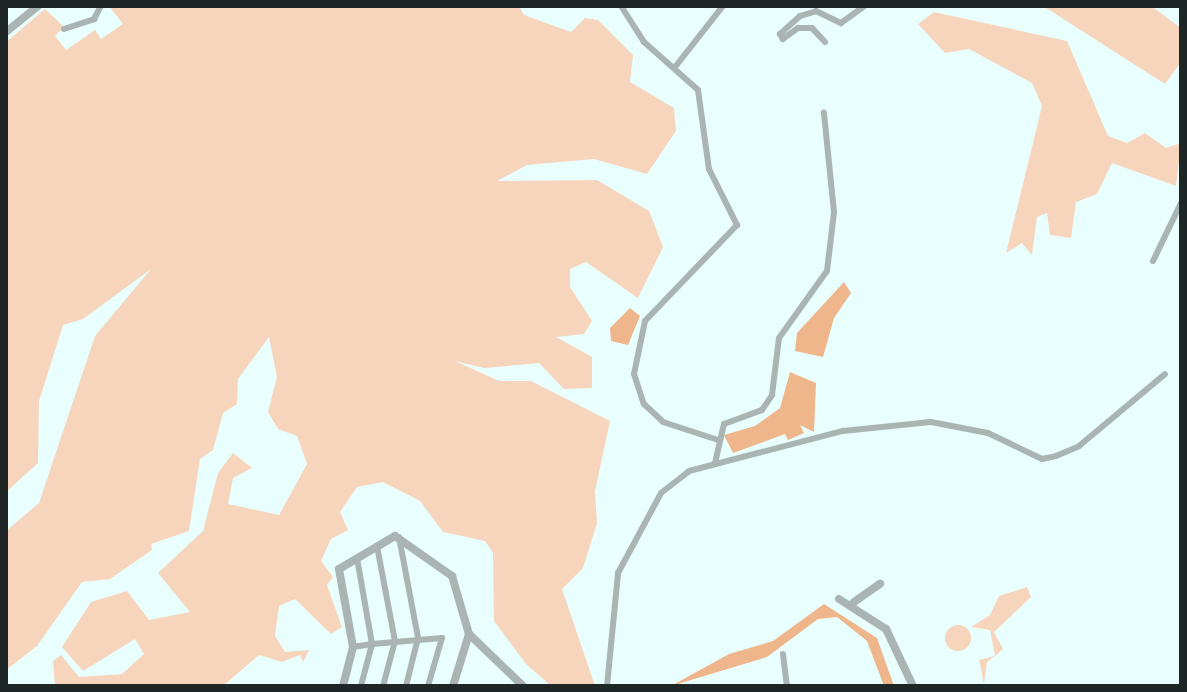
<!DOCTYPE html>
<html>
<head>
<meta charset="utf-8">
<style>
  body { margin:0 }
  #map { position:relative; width:1187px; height:692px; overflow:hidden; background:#e8fffd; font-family:"Exo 2",sans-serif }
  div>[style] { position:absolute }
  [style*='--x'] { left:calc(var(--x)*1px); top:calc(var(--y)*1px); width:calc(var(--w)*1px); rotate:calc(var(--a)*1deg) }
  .green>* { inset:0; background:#f7d5bd }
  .round { border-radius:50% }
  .water>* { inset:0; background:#efb58b }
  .minor>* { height:6px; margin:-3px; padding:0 3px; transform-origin:3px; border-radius:3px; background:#aab4b3 }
  .tertiary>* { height:8px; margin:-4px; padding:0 4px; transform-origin:4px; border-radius:4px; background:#aab4b3 }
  span { translate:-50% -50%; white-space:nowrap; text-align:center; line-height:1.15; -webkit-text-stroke:6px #fff; paint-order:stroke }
  .frame { position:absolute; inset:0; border:8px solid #1e2726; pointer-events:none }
</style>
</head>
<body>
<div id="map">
  <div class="green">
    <i style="clip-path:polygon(109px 6px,519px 6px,524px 15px,571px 32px,585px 18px,598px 20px,633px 55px,630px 82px,674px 108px,676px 131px,647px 174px,594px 159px,527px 165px,497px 181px,597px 180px,649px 211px,663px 247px,638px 298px,586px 262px,570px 269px,570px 287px,592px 321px,584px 334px,556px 337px,592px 357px,592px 388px,564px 389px,539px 363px,484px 368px,455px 361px,499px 381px,531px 381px,610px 421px,595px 491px,597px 523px,583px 568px,562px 589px,595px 686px,551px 686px,526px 664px,494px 621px,493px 553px,485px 541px,443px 532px,420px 501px,383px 482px,357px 487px,340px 512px,348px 530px,331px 539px,321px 561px,333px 577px,327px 585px,342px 627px,331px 634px,295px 599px,279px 606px,275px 636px,285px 652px,309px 650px,303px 662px,300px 655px,282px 662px,259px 655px,223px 686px,55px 686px,53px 661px,61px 655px,79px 677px,122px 674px,144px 654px,135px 639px,83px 671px,62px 647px,91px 602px,127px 591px,149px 620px,190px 612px,158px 573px,203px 531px,218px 473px,233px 453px,252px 468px,233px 478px,228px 504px,279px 515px,307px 464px,297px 436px,278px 429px,268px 412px,277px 377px,269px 337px,238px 379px,237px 404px,223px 413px,213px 450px,200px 459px,189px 531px,151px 544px,152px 550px,110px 579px,82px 582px,37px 646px,6px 670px,6px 531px,39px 503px,95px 336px,151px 269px,83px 319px,63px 325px,39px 401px,38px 463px,6px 492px,6px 42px,45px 9px,64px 27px,55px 36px,66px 50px,95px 30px,101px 39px,123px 24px)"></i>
    <i style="clip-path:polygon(1043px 6px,1151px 6px,1181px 28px,1181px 62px,1165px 84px)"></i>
    <i style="clip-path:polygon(934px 12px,1067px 41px,1108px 136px,1127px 143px,1145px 133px,1166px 148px,1181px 143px,1176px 186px,1112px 163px,1097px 194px,1076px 202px,1071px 238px,1050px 235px,1047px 213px,1037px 217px,1032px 255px,1022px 243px,1006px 253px,1042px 106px,1032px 83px,969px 49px,945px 53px,918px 24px)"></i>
    <i style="clip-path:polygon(1027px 587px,1031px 597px,994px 632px,1003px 649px,995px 656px,987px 662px,984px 684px,979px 660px,995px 656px,990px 630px,971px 627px,990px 615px,999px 596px)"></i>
    <i class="round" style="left:945px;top:625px;width:26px;height:26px"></i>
  </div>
  <div class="water">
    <i style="clip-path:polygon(844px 282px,851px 293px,834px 318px,823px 357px,795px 351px,797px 333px)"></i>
    <i style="clip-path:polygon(630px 308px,640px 316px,628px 345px,611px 341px,610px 328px)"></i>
    <i style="clip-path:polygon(790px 372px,816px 383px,814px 432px,800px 425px,804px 433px,788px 440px,785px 434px,733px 453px,724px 435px,755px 426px,780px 408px)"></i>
    <i style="clip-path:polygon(824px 604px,877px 638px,894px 686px,884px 686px,867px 641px,837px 617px,818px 619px,767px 657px,671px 686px,729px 654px,773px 641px)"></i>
  </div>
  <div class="minor">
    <i style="--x:621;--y:6;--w:43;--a:57.4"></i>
    <i style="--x:644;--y:42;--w:72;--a:41.6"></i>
    <i style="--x:698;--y:90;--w:80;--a:82.1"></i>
    <i style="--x:709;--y:169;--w:63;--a:63.4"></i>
    <i style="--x:737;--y:225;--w:133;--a:133.8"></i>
    <i style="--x:645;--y:321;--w:54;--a:101.7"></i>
    <i style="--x:634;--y:374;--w:32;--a:72"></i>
    <i style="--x:644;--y:404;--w:26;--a:43"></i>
    <i style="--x:663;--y:422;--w:58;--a:18.1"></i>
    <i style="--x:64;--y:29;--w:32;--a:-18"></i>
    <i style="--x:94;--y:19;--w:15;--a:-62"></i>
    <i style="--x:825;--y:42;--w:19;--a:-133"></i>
    <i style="--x:812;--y:28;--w:14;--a:180"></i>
    <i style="--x:798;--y:28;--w:19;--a:144"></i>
    <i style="--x:783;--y:39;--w:6;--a:-121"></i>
    <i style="--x:780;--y:34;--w:27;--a:-42"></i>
    <i style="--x:800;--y:16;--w:17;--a:-17"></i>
    <i style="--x:816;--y:11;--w:28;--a:26"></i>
    <i style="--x:841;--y:23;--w:29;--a:-36"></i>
    <i style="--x:675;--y:67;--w:78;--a:-51.8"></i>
    <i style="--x:1153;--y:261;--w:64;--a:-64.2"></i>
    <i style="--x:715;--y:463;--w:40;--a:-77"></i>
    <i style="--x:724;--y:424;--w:40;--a:-20.2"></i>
    <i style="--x:762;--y:410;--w:18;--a:-56"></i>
    <i style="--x:772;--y:395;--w:57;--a:-83"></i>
    <i style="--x:779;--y:338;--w:82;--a:-54.4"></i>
    <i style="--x:827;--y:271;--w:59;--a:-83.2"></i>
    <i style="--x:834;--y:212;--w:100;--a:-95.8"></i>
    <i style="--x:399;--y:537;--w:103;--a:79.3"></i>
    <i style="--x:418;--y:638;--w:49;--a:104"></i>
    <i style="--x:377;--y:546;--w:97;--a:79.3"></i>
    <i style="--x:395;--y:641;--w:47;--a:104.9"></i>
    <i style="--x:357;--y:558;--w:87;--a:80.1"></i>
    <i style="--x:372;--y:644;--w:70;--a:-4.9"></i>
    <i style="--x:442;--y:638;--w:50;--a:106.3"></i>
    <i style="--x:353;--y:647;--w:19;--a:-9"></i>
    <i style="--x:372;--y:644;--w:43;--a:104.7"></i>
    <i style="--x:783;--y:654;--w:32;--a:83"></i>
    <i style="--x:607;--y:686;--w:114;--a:-84.4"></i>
    <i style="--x:618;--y:573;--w:91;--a:-61.7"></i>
    <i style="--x:661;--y:493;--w:36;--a:-38"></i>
    <i style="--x:689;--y:471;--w:159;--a:-14.6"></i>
    <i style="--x:843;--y:431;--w:88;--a:-5.8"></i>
    <i style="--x:931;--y:422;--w:58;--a:10.9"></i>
    <i style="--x:988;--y:433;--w:60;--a:25.7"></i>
    <i style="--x:1042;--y:459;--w:14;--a:-12"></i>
    <i style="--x:1056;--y:456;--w:25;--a:-23"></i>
    <i style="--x:1079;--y:446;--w:112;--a:-39.9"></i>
  </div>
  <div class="tertiary">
    <i style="--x:6;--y:32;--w:41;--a:-39.1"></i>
    <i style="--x:839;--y:599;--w:56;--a:32.6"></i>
    <i style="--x:886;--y:629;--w:63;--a:64.7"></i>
    <i style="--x:854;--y:602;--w:32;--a:-35"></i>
    <i style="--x:343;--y:686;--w:40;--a:-75.6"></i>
    <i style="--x:353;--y:647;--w:79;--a:-100.2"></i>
    <i style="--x:339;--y:569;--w:65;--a:-30.5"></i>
    <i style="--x:395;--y:536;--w:70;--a:35.1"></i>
    <i style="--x:452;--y:576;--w:60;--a:73.7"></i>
    <i style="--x:469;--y:634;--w:75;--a:43.9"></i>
    <i style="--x:453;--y:686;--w:54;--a:-72.9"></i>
  </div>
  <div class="frame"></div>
</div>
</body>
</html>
